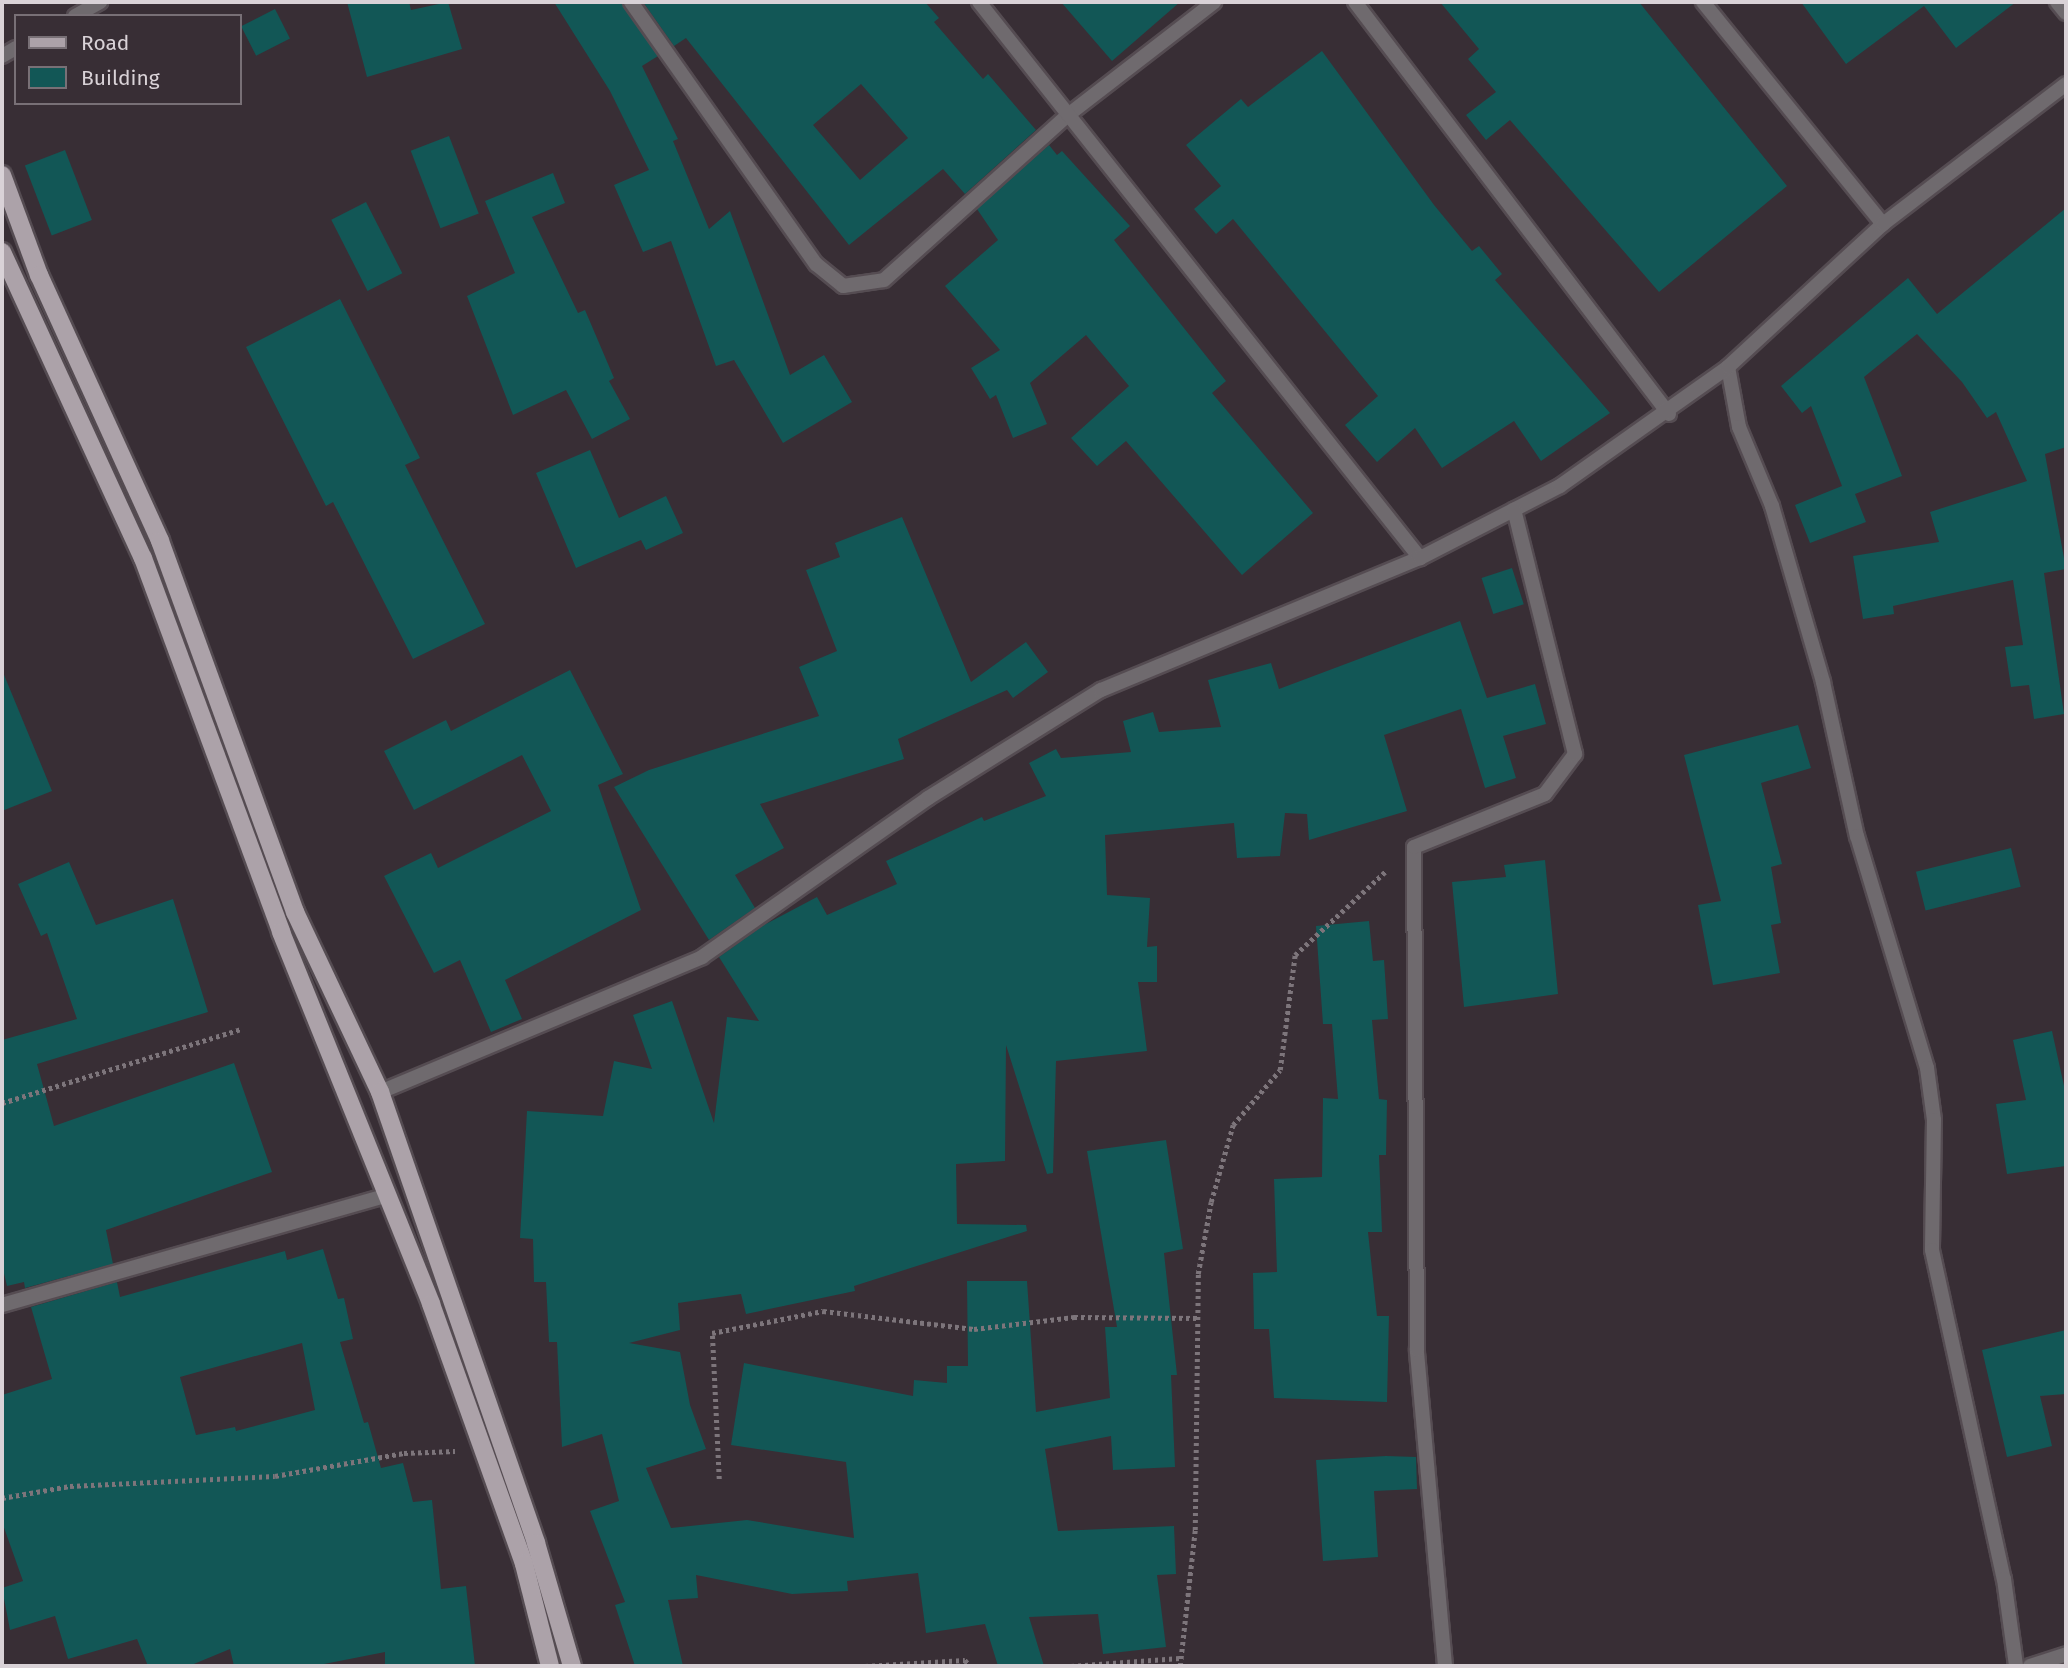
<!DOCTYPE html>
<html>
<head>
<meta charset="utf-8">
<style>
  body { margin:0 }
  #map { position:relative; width:2068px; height:1668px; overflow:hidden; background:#382e35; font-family:"Fira Sans",sans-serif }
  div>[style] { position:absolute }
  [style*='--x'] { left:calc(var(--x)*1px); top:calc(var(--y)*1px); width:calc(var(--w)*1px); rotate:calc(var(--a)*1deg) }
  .building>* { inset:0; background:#125756; transform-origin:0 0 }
  .path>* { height:4.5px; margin-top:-2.25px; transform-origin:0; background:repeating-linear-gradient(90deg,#7d757b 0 3.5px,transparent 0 7px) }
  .roads { filter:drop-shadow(2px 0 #554c52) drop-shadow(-2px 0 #554c52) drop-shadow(0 2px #554c52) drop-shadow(0 -2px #554c52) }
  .minor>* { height:14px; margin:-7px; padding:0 7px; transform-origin:7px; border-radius:7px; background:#6f6a6e }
  .primary>* { height:18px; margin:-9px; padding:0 9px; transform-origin:9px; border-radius:9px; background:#aca2a9 }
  span { translate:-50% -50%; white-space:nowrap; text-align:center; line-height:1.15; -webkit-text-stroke:7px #382e35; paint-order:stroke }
  .frame { position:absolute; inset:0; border:4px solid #d9d2d7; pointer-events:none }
  .legend { position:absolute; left:14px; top:14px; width:228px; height:91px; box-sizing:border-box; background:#382e35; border:2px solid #787076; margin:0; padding:9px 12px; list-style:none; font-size:21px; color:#d9d2d7 }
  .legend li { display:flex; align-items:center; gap:14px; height:35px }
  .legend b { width:35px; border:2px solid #787076 }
</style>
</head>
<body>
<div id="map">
  <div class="building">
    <i style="clip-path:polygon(347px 2px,409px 2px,411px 10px,448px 2px,462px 49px,367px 77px)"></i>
    <i style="clip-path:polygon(554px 2px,622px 2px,658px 56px,642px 66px,678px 139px,673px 141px,709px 229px,730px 211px,790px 375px,824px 355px,852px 402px,783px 443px,734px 360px,716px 366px,671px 241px,643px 252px,614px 185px,649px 170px,610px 91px)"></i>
    <i style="clip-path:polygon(evenodd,643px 2px,925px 2px,939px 18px,934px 22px,983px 79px,988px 74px,1036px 130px,965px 194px,943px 169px,849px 245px,686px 38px,674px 46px,643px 2px,861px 84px,908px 138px,860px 180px,813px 125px,861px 84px)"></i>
    <i style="clip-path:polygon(1061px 2px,1180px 2px,1112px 61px)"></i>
    <i style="clip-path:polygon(1440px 2px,1639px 2px,1787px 186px,1659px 292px,1510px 120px,1486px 140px,1466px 115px,1496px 92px,1468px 59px,1479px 49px)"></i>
    <i style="clip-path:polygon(1801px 2px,2016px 2px,1956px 48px,1924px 6px,1846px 64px)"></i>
    <i style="left:275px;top:9px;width:33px;height:38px;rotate:63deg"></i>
    <i style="clip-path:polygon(1322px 51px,1434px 205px,1472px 251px,1479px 246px,1502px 274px,1495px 280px,1610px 413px,1541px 461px,1514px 421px,1442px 468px,1415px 428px,1377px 462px,1345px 425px,1378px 396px,1233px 219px,1216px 234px,1194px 209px,1221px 186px,1186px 145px,1241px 99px,1248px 107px)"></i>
    <i style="left:449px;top:136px;width:83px;height:41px;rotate:69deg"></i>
    <i style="clip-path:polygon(1049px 145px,1057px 155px,1062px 151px,1130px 226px,1114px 240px,1226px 381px,1212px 393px,1313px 513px,1242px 575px,1126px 441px,1097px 466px,1071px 438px,1129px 386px,1086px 335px,1030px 383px,1047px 424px,1013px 438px,996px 395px,990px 399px,971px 368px,1000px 350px,945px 286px,998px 240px,977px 209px)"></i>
    <i style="left:65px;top:150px;width:75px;height:43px;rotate:69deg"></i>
    <i style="clip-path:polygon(553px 173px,565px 203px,532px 217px,578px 313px,585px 310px,614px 378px,609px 381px,630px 419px,592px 439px,566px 390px,513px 415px,467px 296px,515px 273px,485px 201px)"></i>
    <i style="left:366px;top:202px;width:80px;height:39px;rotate:63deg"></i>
    <i style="clip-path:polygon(2066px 208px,2066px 447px,2045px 454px,2066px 569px,2044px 573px,2064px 714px,2034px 719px,2029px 685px,2011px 687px,2005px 647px,2023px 645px,2013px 580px,1893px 606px,1894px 614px,1863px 619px,1853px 556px,1939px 542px,1930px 512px,2027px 481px,1996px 412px,1987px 418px,1962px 382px,1917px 334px,1864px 377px,1902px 476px,1855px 494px,1866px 522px,1810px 543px,1795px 505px,1842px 486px,1811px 406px,1802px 413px,1781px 386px,1908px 278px,1937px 314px)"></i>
    <i style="clip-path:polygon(340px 299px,420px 458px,405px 465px,485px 624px,413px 659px,333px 502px,326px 506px,246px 347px)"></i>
    <i style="clip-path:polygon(590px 450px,619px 518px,666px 496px,683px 533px,646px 550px,641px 540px,576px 568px,536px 473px)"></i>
    <i style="clip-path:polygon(902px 517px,971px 682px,1026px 642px,1048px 672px,1013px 698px,1007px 690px,898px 739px,904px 759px,760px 804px,784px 848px,735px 875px,755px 908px,709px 940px,614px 787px,649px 770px,819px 716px,799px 667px,837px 651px,806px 570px,840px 557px,835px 543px)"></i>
    <i style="left:1512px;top:568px;width:38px;height:32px;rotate:72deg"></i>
    <i style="clip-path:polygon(1460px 621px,1487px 698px,1535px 684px,1546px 724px,1503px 736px,1516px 778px,1485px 788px,1461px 709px,1384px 735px,1407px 811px,1309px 840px,1307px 814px,1285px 813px,1280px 856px,1237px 858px,1234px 823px,1105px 835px,1107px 895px,1150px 898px,1147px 947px,1157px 946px,1157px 982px,1138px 982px,1147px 1051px,1056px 1061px,1053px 1173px,1047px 1174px,1006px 1045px,1005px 1161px,956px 1164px,957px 1224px,1026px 1225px,1027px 1231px,854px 1286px,855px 1291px,746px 1314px,741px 1294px,678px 1303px,680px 1330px,629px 1343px,680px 1352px,690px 1405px,706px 1449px,646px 1468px,671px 1528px,747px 1520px,854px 1538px,846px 1462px,731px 1445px,744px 1363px,913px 1396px,914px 1380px,947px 1383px,947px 1366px,968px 1366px,967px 1281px,1027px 1281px,1036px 1412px,1110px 1398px,1105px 1327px,1117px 1327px,1087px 1151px,1166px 1140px,1183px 1249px,1164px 1253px,1177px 1375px,1171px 1375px,1175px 1467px,1113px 1470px,1111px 1436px,1045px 1449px,1058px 1531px,1174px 1526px,1176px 1574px,1157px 1575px,1166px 1647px,1103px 1654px,1098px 1614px,1029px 1617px,1044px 1666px,998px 1666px,985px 1624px,926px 1633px,918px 1573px,847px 1581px,848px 1591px,792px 1594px,696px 1575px,698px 1598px,668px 1600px,683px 1666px,635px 1666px,615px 1605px,625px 1602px,590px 1511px,619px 1501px,602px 1434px,562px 1447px,557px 1342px,549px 1342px,546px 1282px,534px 1282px,533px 1239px,520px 1238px,527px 1111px,603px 1116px,614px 1061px,652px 1069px,633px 1015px,672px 1001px,714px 1123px,727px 1017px,759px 1021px,719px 957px,764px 925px,817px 897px,827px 915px,897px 884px,886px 861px,982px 817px,984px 821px,1046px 796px,1029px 763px,1056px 749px,1061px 758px,1131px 752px,1123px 721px,1153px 712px,1159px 732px,1221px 727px,1208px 680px,1271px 663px,1279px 689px)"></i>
    <i style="clip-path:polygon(2px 670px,52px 791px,2px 811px)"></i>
    <i style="clip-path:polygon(570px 670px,623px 774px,598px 785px,641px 910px,505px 980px,522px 1019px,491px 1032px,460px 960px,434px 973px,384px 876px,431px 853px,438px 868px,551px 811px,522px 755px,414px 810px,384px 751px,446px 720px,451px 731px)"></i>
    <i style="clip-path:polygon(1798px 725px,1811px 768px,1761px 783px,1782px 864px,1771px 867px,1781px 923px,1771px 925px,1780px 973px,1713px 985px,1698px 905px,1721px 901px,1684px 755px)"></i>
    <i style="left:2011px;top:848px;width:40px;height:98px;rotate:76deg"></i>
    <i style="clip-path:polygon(1545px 860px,1558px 994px,1464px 1007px,1452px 882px,1506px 877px,1504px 865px)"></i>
    <i style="clip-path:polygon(69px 862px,96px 925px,173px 899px,208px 1012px,37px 1064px,54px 1126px,234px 1063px,272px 1172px,106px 1230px,113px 1264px,25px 1288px,24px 1282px,7px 1286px,2px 1265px,2px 1040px,77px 1019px,47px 933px,41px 936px,18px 884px)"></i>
    <i style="clip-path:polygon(1369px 921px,1373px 961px,1384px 960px,1388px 1019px,1372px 1020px,1379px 1099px,1387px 1100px,1386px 1155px,1379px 1155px,1382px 1232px,1368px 1232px,1377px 1316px,1389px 1316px,1387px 1402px,1274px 1398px,1269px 1329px,1254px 1329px,1253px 1273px,1277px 1272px,1274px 1179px,1322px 1177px,1323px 1098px,1338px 1099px,1332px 1024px,1323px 1024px,1316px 926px)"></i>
    <i style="clip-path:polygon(2052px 1031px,2066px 1095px,2066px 1166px,2007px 1174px,1996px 1104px,2026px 1100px,2013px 1040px)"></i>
    <i style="clip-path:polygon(evenodd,323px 1249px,338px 1299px,344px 1298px,353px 1339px,340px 1342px,364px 1423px,368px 1422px,381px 1468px,403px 1463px,413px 1502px,432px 1500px,441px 1589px,466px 1586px,475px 1666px,385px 1666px,385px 1652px,314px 1666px,234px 1666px,230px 1649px,189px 1666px,148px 1666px,137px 1639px,68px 1659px,55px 1616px,10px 1630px,2px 1588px,23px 1581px,2px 1522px,2px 1395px,52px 1379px,31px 1307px,117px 1282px,120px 1297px,285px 1251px,287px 1260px,323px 1249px,302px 1343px,315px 1410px,236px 1431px,235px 1427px,196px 1435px,180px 1377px,302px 1343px)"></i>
    <i style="clip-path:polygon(2066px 1330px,2066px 1394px,2040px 1396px,2052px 1446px,2007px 1457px,1982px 1350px)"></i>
    <i style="clip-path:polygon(1386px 1456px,1416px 1457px,1417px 1489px,1374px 1491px,1378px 1557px,1323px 1561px,1316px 1460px)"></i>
  </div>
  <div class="path">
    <i style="--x:2;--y:1103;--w:250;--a:-17.2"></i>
    <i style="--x:719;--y:1479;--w:146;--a:-92.7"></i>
    <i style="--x:712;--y:1333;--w:113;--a:-11.2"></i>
    <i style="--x:823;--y:1311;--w:152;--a:6.8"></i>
    <i style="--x:974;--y:1329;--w:101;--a:-6.8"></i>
    <i style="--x:1074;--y:1317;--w:124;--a:0.5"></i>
    <i style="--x:2;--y:1498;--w:69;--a:-10"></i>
    <i style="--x:70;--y:1486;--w:205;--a:-2.8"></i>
    <i style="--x:275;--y:1476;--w:131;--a:-10.1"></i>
    <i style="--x:404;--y:1453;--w:51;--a:-2.2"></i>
    <i style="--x:865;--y:1666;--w:100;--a:-3.4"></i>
    <i style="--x:965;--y:1660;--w:8;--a:50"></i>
    <i style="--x:1071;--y:1666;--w:109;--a:-4.2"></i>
    <i style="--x:1180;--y:1666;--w:137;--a:-83.7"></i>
    <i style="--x:1195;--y:1530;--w:256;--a:-89.3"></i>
    <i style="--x:1198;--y:1274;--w:73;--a:-79.8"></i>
    <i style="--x:1211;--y:1202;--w:80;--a:-74.1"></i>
    <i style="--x:1233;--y:1125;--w:72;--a:-49.5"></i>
    <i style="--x:1280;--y:1070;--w:116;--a:-82.6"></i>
    <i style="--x:1295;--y:955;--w:125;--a:-42.7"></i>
  </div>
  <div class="roads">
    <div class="minor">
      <i style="--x:631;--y:2;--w:321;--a:54.8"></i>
      <i style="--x:816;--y:264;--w:35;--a:39"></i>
      <i style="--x:843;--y:286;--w:41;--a:-8.3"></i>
      <i style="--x:884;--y:280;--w:247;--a:-41.9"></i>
      <i style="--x:1068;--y:115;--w:185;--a:-37.7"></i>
      <i style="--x:979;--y:2;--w:710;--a:51.58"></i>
      <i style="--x:1355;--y:2;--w:518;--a:52.69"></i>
      <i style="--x:1703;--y:2;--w:286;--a:51"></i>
      <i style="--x:2057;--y:2;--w:14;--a:51"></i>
      <i style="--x:75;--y:16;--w:29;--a:-29"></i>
      <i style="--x:2;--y:56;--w:16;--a:-30"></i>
      <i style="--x:1728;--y:367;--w:61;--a:79.6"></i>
      <i style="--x:1739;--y:427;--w:86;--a:67.3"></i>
      <i style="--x:1772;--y:506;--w:183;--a:73.8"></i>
      <i style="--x:1823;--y:682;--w:158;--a:77.6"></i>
      <i style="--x:1857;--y:836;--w:242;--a:73.2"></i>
      <i style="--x:1927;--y:1068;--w:52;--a:82.3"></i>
      <i style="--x:1934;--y:1120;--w:130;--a:90.9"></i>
      <i style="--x:1932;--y:1250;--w:337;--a:77.7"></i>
      <i style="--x:2004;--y:1579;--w:88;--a:82.1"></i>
      <i style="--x:380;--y:1092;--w:349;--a:-22.7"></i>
      <i style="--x:702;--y:957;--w:276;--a:-35.1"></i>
      <i style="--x:928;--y:798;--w:204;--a:-32"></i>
      <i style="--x:1101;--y:690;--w:345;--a:-22.5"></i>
      <i style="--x:1420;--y:558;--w:157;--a:-27.2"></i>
      <i style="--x:1560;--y:486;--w:206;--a:-35.3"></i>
      <i style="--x:1728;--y:367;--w:211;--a:-42.7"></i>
      <i style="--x:1883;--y:224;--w:230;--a:-37.4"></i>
      <i style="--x:2;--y:1305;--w:402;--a:-15.9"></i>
      <i style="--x:1445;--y:1666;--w:317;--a:-95.1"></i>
      <i style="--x:1417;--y:1350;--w:503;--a:-90.34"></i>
      <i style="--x:1414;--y:847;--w:141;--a:-22"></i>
      <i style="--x:1545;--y:794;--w:50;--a:-53.1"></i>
      <i style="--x:1575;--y:754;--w:252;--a:-104"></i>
      <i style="--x:2030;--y:1666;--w:38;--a:-18"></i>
    </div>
    <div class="primary">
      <i style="--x:2;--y:175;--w:107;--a:69.7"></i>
      <i style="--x:39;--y:275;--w:292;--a:65.5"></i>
      <i style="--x:160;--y:541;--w:395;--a:70"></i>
      <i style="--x:295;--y:912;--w:199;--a:64.7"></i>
      <i style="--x:380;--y:1092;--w:477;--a:70.9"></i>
      <i style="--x:536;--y:1543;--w:128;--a:73.7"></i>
      <i style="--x:2;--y:252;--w:337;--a:65.3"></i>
      <i style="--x:143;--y:558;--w:399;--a:69.7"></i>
      <i style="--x:281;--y:932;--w:401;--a:68"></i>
      <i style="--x:431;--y:1304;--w:276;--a:70.3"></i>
      <i style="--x:524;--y:1564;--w:105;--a:75.7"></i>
    </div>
  </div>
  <div class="frame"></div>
  <ul class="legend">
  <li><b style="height:9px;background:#aca2a9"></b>Road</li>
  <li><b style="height:19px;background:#125756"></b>Building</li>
  </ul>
</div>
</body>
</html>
